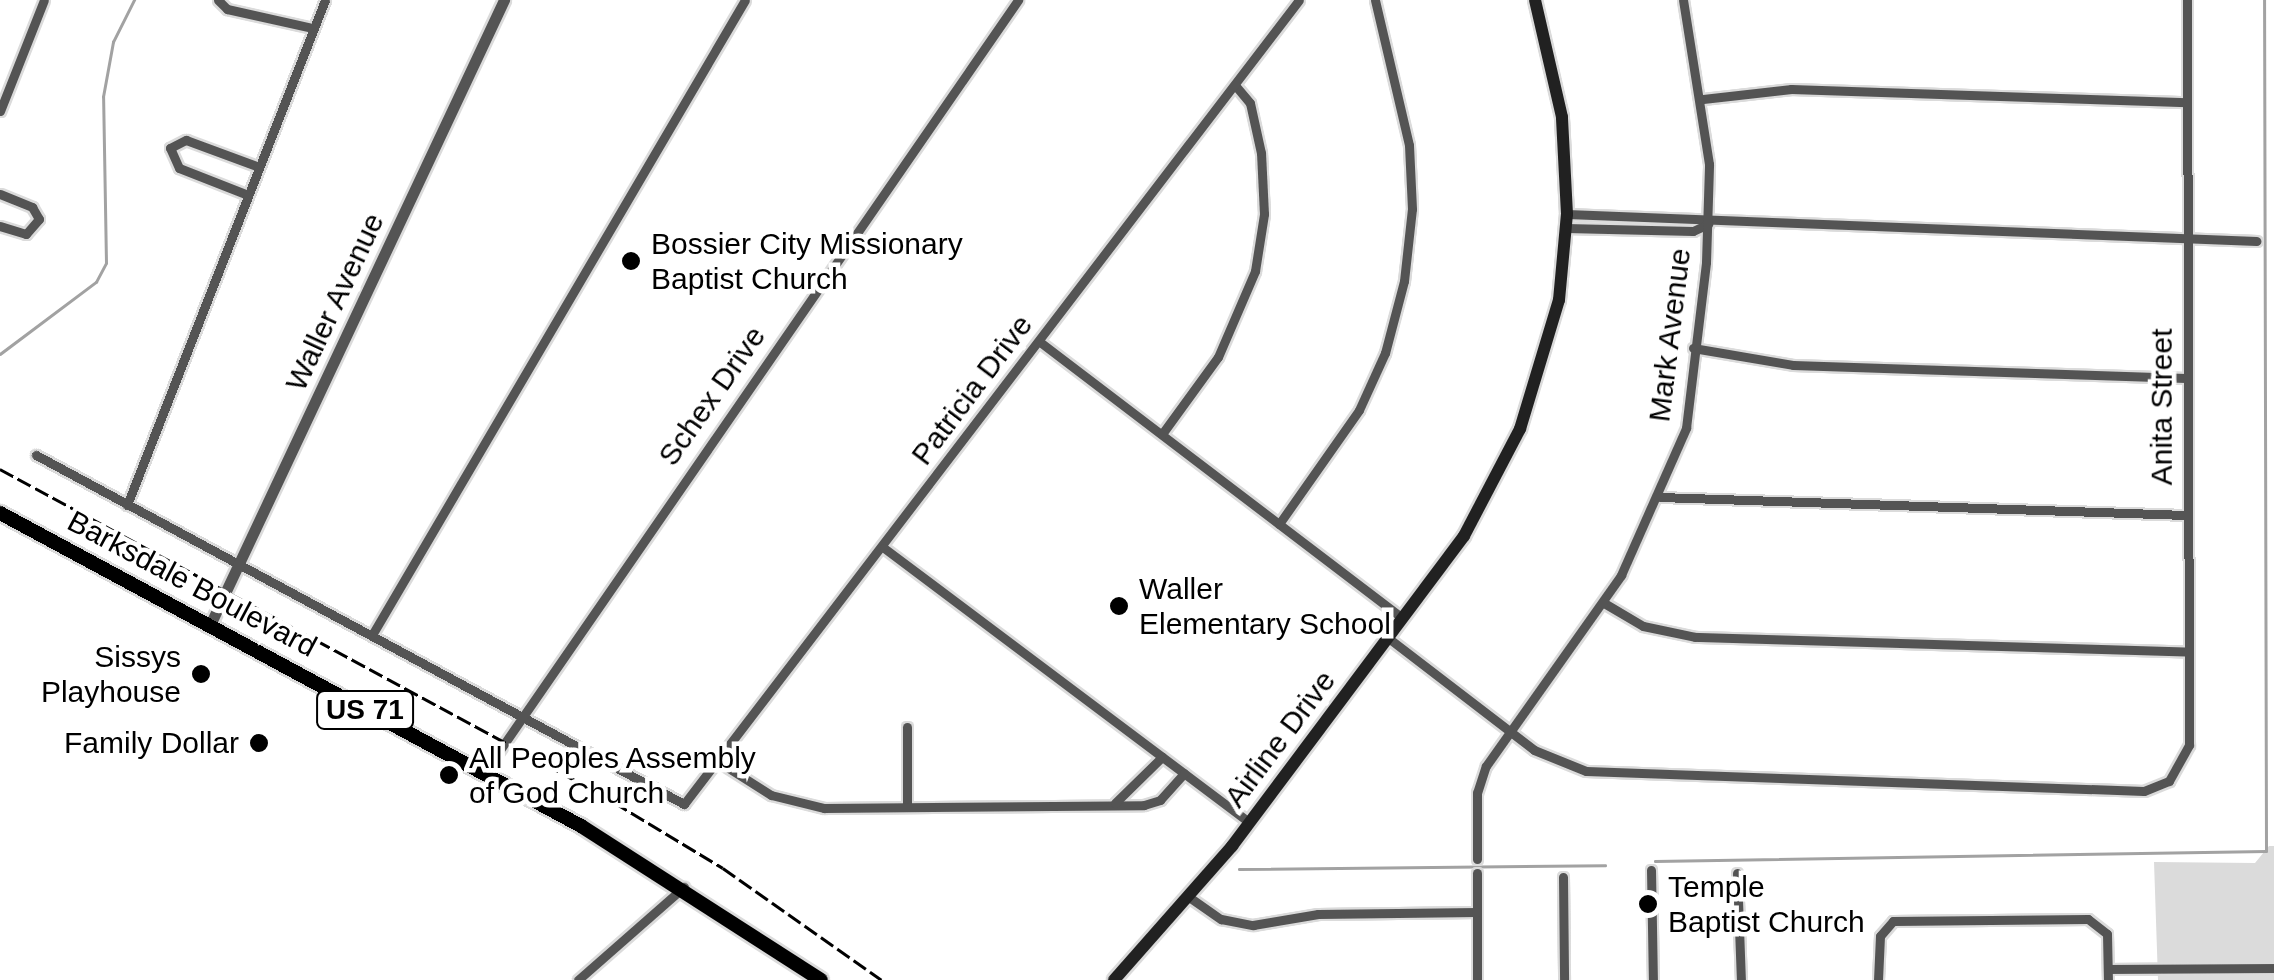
<!DOCTYPE html>
<html>
<head>
<meta charset="utf-8">
<style>
  body { margin:0 }
  #map { position:relative; width:2274px; height:980px; overflow:hidden; background:#fff; font-family:Arial,sans-serif }
  div>[style] { position:absolute }
  [style*='--x'] { left:calc(var(--x)*1px); top:calc(var(--y)*1px); width:calc(var(--w)*1px); rotate:calc(var(--a)*1deg) }
  .green>* { inset:0; background:#dbdbdb }
  .stream>* { height:2.5px; margin:-1.25px; padding:0 1.25px; transform-origin:1.25px; border-radius:1.25px; background:#a2a2a2 }
  .roads { filter:drop-shadow(2px 0 #dbdbdb) drop-shadow(-2px 0 #dbdbdb) drop-shadow(0 2px #dbdbdb) drop-shadow(0 -2px #dbdbdb) }
  .minor>* { height:9px; margin:-4.5px; padding:0 4.5px; transform-origin:4.5px; border-radius:4.5px; background:#545454 }
  .tertiary>* { height:11px; margin:-5.5px; padding:0 5.5px; transform-origin:5.5px; border-radius:5.5px; background:#545454 }
  .secondary>* { height:12px; margin:-6px; padding:0 6px; transform-origin:6px; border-radius:6px; background:#212121 }
  .primary>* { height:14px; margin:-7px; padding:0 7px; transform-origin:7px; border-radius:7px; background:#000 }
  .rail>* { height:2.5px; margin-top:-1.25px; transform-origin:0; background:repeating-linear-gradient(90deg,#000 0 15px,transparent 0 20px) }
  .dots>* { width:28px; height:28px; translate:-50% -50%; box-sizing:border-box; border:5px solid #fff; border-radius:50% }
  span { translate:-50% -50%; white-space:nowrap; text-align:center; line-height:1.15; -webkit-text-stroke:9px #fff; paint-order:stroke }
  .shield-label span { padding:2px 8px; background:#fff; border:2px solid; border-radius:8px; -webkit-text-stroke-width:0 }
  .shield-label { font-size:28px; color:#000; font-weight:700 }
  .poi-label { font-size:30px; color:#000 }
  .left { translate:0 -50%; text-align:left }
  .right { translate:-100% -50%; text-align:right }
  .street-label { font-size:30px; color:#000 }
</style>
</head>
<body>
<div id="map">
  <div class="green">
    <i style="clip-path:polygon(2269px 846px,2274px 846px,2274px 980px,2158px 980px,2154px 862px,2255px 863px)"></i>
  </div>
  <div class="stream">
    <i style="--x:0;--y:354;--w:120;--a:-36.9"></i>
    <i style="--x:96;--y:282;--w:21;--a:-62"></i>
    <i style="--x:106;--y:263;--w:166;--a:-91"></i>
    <i style="--x:103;--y:97;--w:56;--a:-79.7"></i>
    <i style="--x:113;--y:42;--w:47;--a:-63.4"></i>
    <i style="--x:1655;--y:861;--w:611;--a:-0.94"></i>
    <i style="--x:2266;--y:851;--w:851;--a:-90.13"></i>
    <i style="--x:1239;--y:869;--w:366;--a:-0.6"></i>
  </div>
  <div class="roads">
    <div class="minor">
      <i style="--x:218;--y:0;--w:13;--a:45"></i>
      <i style="--x:227;--y:9;--w:88;--a:12.5"></i>
      <i style="--x:1703;--y:99;--w:89;--a:-6.5"></i>
      <i style="--x:1791;--y:89;--w:396;--a:1.9"></i>
      <i style="--x:0;--y:111;--w:119;--a:-68.4"></i>
      <i style="--x:0;--y:194;--w:35;--a:22"></i>
      <i style="--x:32;--y:207;--w:14;--a:60"></i>
      <i style="--x:39;--y:219;--w:20;--a:131"></i>
      <i style="--x:26;--y:234;--w:27;--a:-163"></i>
      <i style="--x:248;--y:195;--w:74;--a:-158.6"></i>
      <i style="--x:179;--y:168;--w:22;--a:-114"></i>
      <i style="--x:170;--y:148;--w:18;--a:-27"></i>
      <i style="--x:186;--y:140;--w:78;--a:20.3"></i>
      <i style="--x:1567;--y:214;--w:690;--a:2.24"></i>
      <i style="--x:1566;--y:228;--w:127;--a:1.4"></i>
      <i style="--x:1693;--y:231;--w:17;--a:-25"></i>
      <i style="--x:1040;--y:342;--w:454;--a:37.3"></i>
      <i style="--x:1693;--y:348;--w:101;--a:9.6"></i>
      <i style="--x:1793;--y:365;--w:393;--a:1.9"></i>
      <i style="--x:1162;--y:434;--w:95;--a:-54"></i>
      <i style="--x:1218;--y:357;--w:94;--a:-66.7"></i>
      <i style="--x:1255;--y:271;--w:58;--a:-81"></i>
      <i style="--x:1264;--y:214;--w:61;--a:-92.8"></i>
      <i style="--x:1261;--y:153;--w:51;--a:-102.4"></i>
      <i style="--x:1250;--y:103;--w:23;--a:-130"></i>
      <i style="--x:36;--y:455;--w:736;--a:28.31"></i>
      <i style="--x:684;--y:804;--w:1012;--a:-52.59"></i>
      <i style="--x:1660;--y:497;--w:527;--a:1.96"></i>
      <i style="--x:127;--y:505;--w:542;--a:-68.59"></i>
      <i style="--x:1279;--y:524;--w:139;--a:-54.9"></i>
      <i style="--x:1359;--y:410;--w:63;--a:-65.5"></i>
      <i style="--x:1385;--y:353;--w:74;--a:-75.2"></i>
      <i style="--x:1404;--y:281;--w:72;--a:-83.7"></i>
      <i style="--x:1412;--y:209;--w:64;--a:-92.7"></i>
      <i style="--x:1409;--y:145;--w:149;--a:-103.2"></i>
      <i style="--x:884;--y:548;--w:456;--a:36.9"></i>
      <i style="--x:1604;--y:603;--w:45;--a:30.5"></i>
      <i style="--x:1643;--y:626;--w:53;--a:11.9"></i>
      <i style="--x:1695;--y:637;--w:494;--a:1.7"></i>
      <i style="--x:372;--y:635;--w:736;--a:-59.57"></i>
      <i style="--x:1387;--y:637;--w:185;--a:37.5"></i>
      <i style="--x:1534;--y:750;--w:56;--a:22"></i>
      <i style="--x:1586;--y:771;--w:558;--a:2.05"></i>
      <i style="--x:2144;--y:791;--w:27;--a:-22"></i>
      <i style="--x:2169;--y:781;--w:41;--a:-60.9"></i>
      <i style="--x:2189;--y:745;--w:745;--a:-90.15"></i>
      <i style="--x:907;--y:727;--w:80;--a:90"></i>
      <i style="--x:719;--y:762;--w:62;--a:32.4"></i>
      <i style="--x:771;--y:795;--w:55;--a:13.8"></i>
      <i style="--x:824;--y:808;--w:320;--a:-0.5"></i>
      <i style="--x:1144;--y:805;--w:17;--a:-17"></i>
      <i style="--x:1160;--y:800;--w:36;--a:-48"></i>
      <i style="--x:484;--y:773;--w:940;--a:-55.36"></i>
      <i style="--x:1115;--y:803;--w:66;--a:-44.4"></i>
      <i style="--x:1477;--y:859;--w:66;--a:-90"></i>
      <i style="--x:1477;--y:793;--w:28;--a:-72"></i>
      <i style="--x:1486;--y:766;--w:234;--a:-54.7"></i>
      <i style="--x:1621;--y:575;--w:161;--a:-66.1"></i>
      <i style="--x:1686;--y:428;--w:167;--a:-83.1"></i>
      <i style="--x:1706;--y:262;--w:98;--a:-88.2"></i>
      <i style="--x:1709;--y:164;--w:166;--a:-99"></i>
      <i style="--x:1651;--y:870;--w:110;--a:89"></i>
      <i style="--x:1477;--y:873;--w:107;--a:90"></i>
      <i style="--x:1737;--y:873;--w:107;--a:87.9"></i>
      <i style="--x:1563;--y:877;--w:103;--a:89.4"></i>
      <i style="--x:1189;--y:897;--w:39;--a:35"></i>
      <i style="--x:1221;--y:919;--w:33;--a:11"></i>
      <i style="--x:1253;--y:925;--w:66;--a:-9.6"></i>
      <i style="--x:1318;--y:914;--w:159;--a:-0.7"></i>
      <i style="--x:2108;--y:969;--w:166;--a:-0.3"></i>
      <i style="--x:578;--y:980;--w:141;--a:-41.3"></i>
      <i style="--x:1878;--y:980;--w:44;--a:-87.4"></i>
      <i style="--x:1880;--y:936;--w:20;--a:-49"></i>
      <i style="--x:1893;--y:921;--w:195;--a:-0.6"></i>
      <i style="--x:2088;--y:919;--w:24;--a:38"></i>
      <i style="--x:2107;--y:934;--w:46;--a:88.8"></i>
    </div>
    <div class="tertiary">
      <i style="--x:210;--y:625;--w:691;--a:-64.81"></i>
    </div>
    <div class="secondary">
      <i style="--x:1114;--y:980;--w:179;--a:-48.6"></i>
      <i style="--x:1232;--y:846;--w:387;--a:-53.2"></i>
      <i style="--x:1464;--y:536;--w:121;--a:-62.4"></i>
      <i style="--x:1520;--y:429;--w:135;--a:-73.2"></i>
      <i style="--x:1559;--y:300;--w:86;--a:-84.7"></i>
      <i style="--x:1567;--y:214;--w:97;--a:-93"></i>
      <i style="--x:1562;--y:117;--w:120;--a:-103"></i>
    </div>
    <div class="primary">
      <i style="--x:0;--y:513;--w:660;--a:28.31"></i>
      <i style="--x:581;--y:826;--w:285;--a:32.7"></i>
    </div>
  </div>
  <div class="rail">
    <i style="--x:0;--y:469;--w:679;--a:28.42"></i>
    <i style="--x:597;--y:792;--w:147;--a:31.1"></i>
    <i style="--x:723;--y:868;--w:194;--a:35.2"></i>
  </div>
  <div class="dots">
    <i style="left:631px;top:261px;background:#000"></i>
    <i style="left:1119px;top:606px;background:#000"></i>
    <i style="left:201px;top:674px;background:#000"></i>
    <i style="left:259px;top:743px;background:#000"></i>
    <i style="left:449px;top:775px;background:#000"></i>
    <i style="left:1648px;top:904px;background:#000"></i>
  </div>
  <div class="shield-label">
    <span style="left:365px;top:710px">US 71</span>
  </div>
  <div class="poi-label">
    <span class="left" style="left:651px;top:261px">Bossier City Missionary<br>Baptist Church</span>
    <span class="left" style="left:1139px;top:606px">Waller<br>Elementary School</span>
    <span class="right" style="left:181px;top:674px">Sissys<br>Playhouse</span>
    <span class="right" style="left:239px;top:743px">Family Dollar</span>
    <span class="left" style="left:469px;top:775px">All Peoples Assembly<br>of God Church</span>
    <span class="left" style="left:1668px;top:904px">Temple<br>Baptist Church</span>
  </div>
  <div class="street-label">
    <span style="left:335px;top:302px;rotate:-65deg">Waller Avenue</span>
    <span style="left:1670px;top:335px;rotate:-83deg">Mark Avenue</span>
    <span style="left:972px;top:390px;rotate:-53deg">Patricia Drive</span>
    <span style="left:712px;top:396px;rotate:-55deg">Schex Drive</span>
    <span style="left:2162px;top:407px;rotate:-90deg">Anita Street</span>
    <span style="left:192px;top:584px;rotate:28deg">Barksdale Boulevard</span>
    <span style="left:1280px;top:739px;rotate:-53deg">Airline Drive</span>
  </div>
</div>
</body>
</html>
